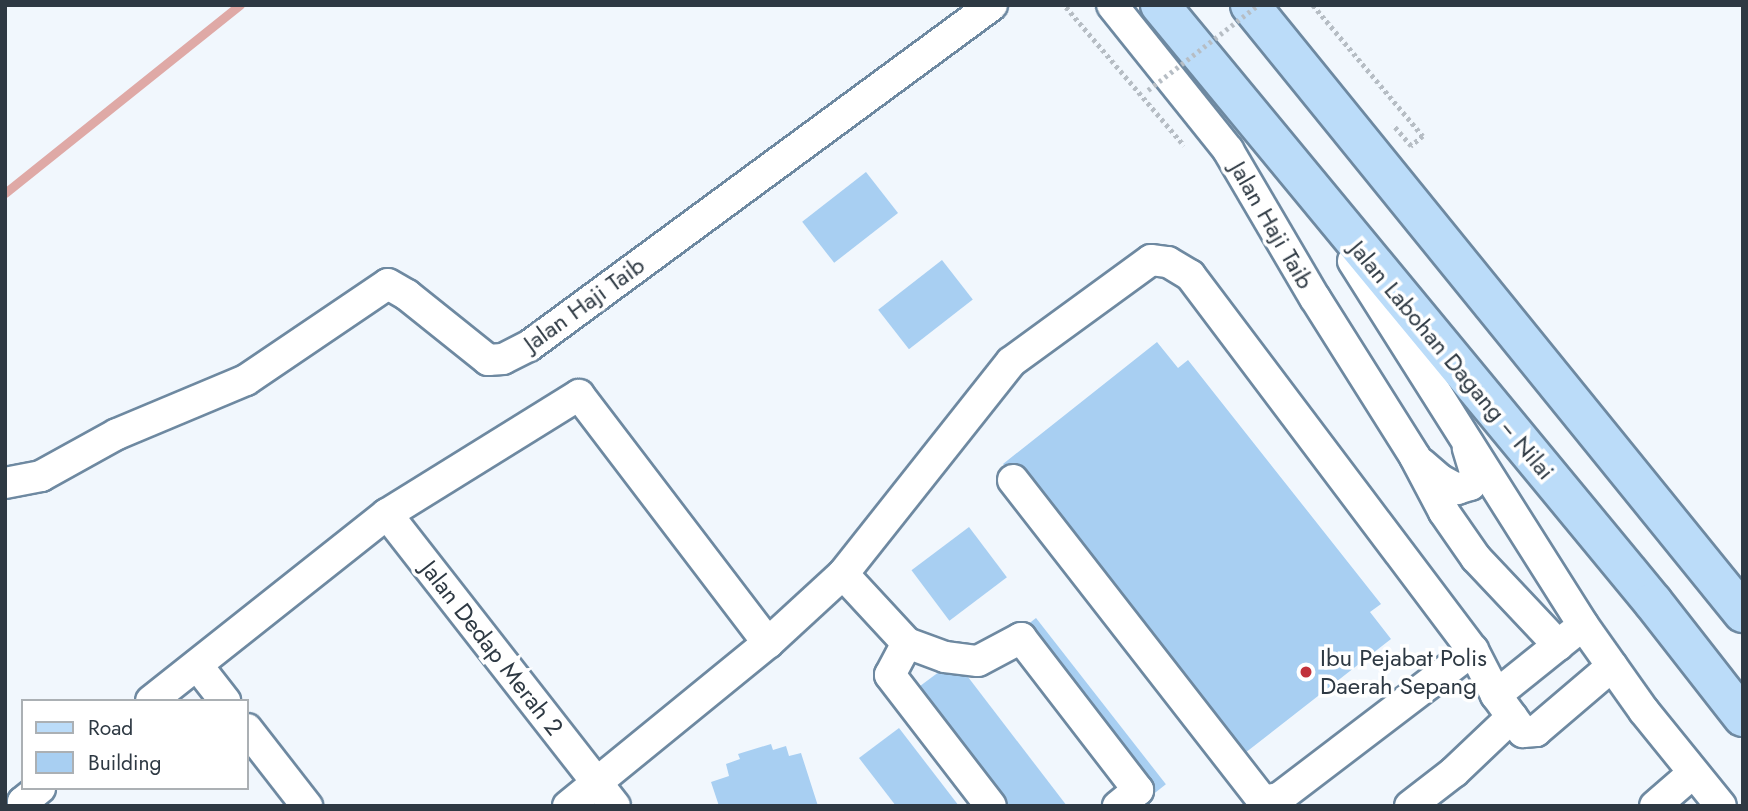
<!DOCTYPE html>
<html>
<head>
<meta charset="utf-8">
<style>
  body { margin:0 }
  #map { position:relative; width:1748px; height:811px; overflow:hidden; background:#f1f7fd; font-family:Jost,sans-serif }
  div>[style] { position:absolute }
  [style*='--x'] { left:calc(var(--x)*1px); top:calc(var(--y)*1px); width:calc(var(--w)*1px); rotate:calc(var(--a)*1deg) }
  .stream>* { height:9px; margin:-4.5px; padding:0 4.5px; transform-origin:4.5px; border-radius:4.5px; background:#dfa9a6 }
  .building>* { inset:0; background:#a8cff2; transform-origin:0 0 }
  .path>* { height:4.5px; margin-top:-2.25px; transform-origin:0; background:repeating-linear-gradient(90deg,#b6bdc4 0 3.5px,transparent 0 7px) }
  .roads { filter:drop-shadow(2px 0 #6e89a1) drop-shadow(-2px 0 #6e89a1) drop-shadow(0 2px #6e89a1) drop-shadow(0 -2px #6e89a1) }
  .minor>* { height:30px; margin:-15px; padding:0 15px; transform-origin:15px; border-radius:15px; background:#fff }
  .major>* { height:38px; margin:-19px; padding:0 19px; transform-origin:19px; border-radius:19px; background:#bbdcf9 }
  .path-bridge>* { height:4.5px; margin-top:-2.25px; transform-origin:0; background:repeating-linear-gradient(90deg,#b6bdc4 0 3.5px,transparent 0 7px) }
  .dots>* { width:19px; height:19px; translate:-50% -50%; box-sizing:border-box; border:4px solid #fff; border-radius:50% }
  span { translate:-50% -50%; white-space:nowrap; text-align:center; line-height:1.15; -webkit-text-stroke:7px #fff; paint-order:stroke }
  .street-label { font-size:24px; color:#2e3943 }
  .poi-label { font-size:24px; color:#2e3943 }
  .left { translate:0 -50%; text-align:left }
  .frame { position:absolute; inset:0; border:7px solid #2e3943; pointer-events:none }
  .legend { position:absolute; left:21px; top:699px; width:228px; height:91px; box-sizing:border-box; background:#fff; border:2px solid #abb0b4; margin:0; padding:9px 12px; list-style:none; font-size:21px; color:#2e3943 }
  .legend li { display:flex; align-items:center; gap:14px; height:35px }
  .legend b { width:35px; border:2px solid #abb0b4 }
</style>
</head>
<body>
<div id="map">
  <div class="stream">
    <i style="--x:5;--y:193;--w:301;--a:-38.7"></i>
  </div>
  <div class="building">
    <i style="left:866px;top:172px;width:52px;height:81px;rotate:52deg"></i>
    <i style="left:942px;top:260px;width:50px;height:81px;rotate:52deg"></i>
    <i style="clip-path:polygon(1157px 342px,1178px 368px,1188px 360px,1381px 604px,1370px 612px,1391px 639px,1236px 760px,1003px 464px)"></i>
    <i style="left:969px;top:527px;width:63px;height:72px;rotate:53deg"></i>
    <i style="left:1036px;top:618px;width:211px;height:21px;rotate:52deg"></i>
    <i style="clip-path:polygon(955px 660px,1067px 806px,1006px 806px,916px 689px)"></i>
    <i style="clip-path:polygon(899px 728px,959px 806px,896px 806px,859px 758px)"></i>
    <i style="clip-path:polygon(771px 744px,773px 750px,786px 746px,789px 756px,801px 753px,818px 806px,719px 806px,711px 782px,729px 776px,726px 764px,740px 759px,738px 754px)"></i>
  </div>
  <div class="path">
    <i style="--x:1069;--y:5;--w:4;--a:146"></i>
    <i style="--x:1066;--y:7;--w:182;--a:49.5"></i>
    <i style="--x:1313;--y:5;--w:171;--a:50"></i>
    <i style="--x:1423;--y:136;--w:16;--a:140"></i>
    <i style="--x:1411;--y:146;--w:28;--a:-131"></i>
  </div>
  <div class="roads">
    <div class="minor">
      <i style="--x:1112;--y:5;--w:186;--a:51.3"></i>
      <i style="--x:1228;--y:150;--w:172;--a:59.6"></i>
      <i style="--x:1315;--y:298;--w:188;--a:57.8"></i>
      <i style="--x:1415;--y:457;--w:62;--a:62.2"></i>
      <i style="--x:1444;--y:512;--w:56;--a:55.2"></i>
      <i style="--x:1476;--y:558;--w:120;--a:46.7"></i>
      <i style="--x:1353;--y:261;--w:431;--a:57.7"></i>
      <i style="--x:1583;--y:625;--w:105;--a:54.7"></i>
      <i style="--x:1644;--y:711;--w:122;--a:51"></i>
      <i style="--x:1422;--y:464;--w:23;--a:41"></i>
      <i style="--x:1439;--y:479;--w:21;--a:29"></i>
      <i style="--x:1457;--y:489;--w:14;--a:-17"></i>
      <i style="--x:1470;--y:485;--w:12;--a:-59"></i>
      <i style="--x:1476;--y:475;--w:28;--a:-107"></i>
      <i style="--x:1013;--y:480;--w:407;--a:52.1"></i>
      <i style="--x:1263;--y:801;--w:16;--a:-11"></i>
      <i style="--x:1279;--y:798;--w:244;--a:-37.3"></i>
      <i style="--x:5;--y:483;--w:37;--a:-11"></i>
      <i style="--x:41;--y:476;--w:87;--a:-28.9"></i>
      <i style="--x:117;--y:434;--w:140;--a:-22.7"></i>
      <i style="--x:246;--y:380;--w:171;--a:-34.1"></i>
      <i style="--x:388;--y:284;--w:22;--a:30"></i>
      <i style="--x:407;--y:295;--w:104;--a:38.7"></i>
      <i style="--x:488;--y:360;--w:15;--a:-4"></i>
      <i style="--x:503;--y:359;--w:29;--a:-27"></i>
      <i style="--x:529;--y:346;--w:575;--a:-36.37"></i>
      <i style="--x:387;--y:514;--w:370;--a:52"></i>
      <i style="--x:843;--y:574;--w:94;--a:47.2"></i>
      <i style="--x:907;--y:643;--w:40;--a:20.2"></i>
      <i style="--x:945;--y:657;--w:33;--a:7"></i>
      <i style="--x:978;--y:661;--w:49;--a:-28.1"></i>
      <i style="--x:1021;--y:638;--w:192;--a:52.4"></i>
      <i style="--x:1138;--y:790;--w:26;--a:141"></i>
      <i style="--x:907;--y:643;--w:36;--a:118"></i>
      <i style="--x:890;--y:675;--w:165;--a:52.4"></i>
      <i style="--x:197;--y:665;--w:46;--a:52.1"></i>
      <i style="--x:1496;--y:695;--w:97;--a:-38.8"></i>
      <i style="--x:151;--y:701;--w:301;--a:-38.4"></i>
      <i style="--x:387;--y:514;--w:226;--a:-31.8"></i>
      <i style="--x:579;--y:395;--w:312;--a:52.7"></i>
      <i style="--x:247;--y:729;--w:98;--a:52.1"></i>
      <i style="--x:26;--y:806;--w:5;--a:-127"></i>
      <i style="--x:23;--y:802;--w:22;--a:-39"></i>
      <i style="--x:568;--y:806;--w:258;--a:-39.2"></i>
      <i style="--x:768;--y:643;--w:102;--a:-42.6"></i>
      <i style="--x:843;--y:574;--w:270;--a:-51.6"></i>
      <i style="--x:1011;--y:362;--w:173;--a:-36.1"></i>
      <i style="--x:1151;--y:260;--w:17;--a:7"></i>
      <i style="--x:1168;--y:262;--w:26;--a:31"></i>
      <i style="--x:1190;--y:275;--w:470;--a:53"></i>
      <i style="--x:1473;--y:650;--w:51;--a:62.9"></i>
      <i style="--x:1496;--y:695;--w:46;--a:53.9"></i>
      <i style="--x:1523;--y:732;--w:13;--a:-4"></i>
      <i style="--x:1536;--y:731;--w:100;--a:-40.5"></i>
      <i style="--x:1410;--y:806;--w:56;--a:-37.7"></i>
      <i style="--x:1454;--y:772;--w:80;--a:-43.5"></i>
      <i style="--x:1655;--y:806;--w:50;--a:-41"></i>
    </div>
    <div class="major">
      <i style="--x:1160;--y:5;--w:774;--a:50.45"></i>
      <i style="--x:1653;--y:602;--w:146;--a:52"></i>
      <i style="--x:1250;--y:5;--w:783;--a:50.96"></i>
    </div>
  </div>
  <div class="path-bridge">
    <i style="--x:1148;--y:90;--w:139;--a:-37.7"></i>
  </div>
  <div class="dots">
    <i style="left:1306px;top:672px;background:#c1313b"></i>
  </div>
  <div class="street-label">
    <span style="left:1272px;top:225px;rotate:60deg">Jalan Haji Taib</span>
    <span style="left:584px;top:304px;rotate:-36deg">Jalan Haji Taib</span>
    <span style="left:1452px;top:360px;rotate:50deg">Jalan Labohan Dagang ‒ Nilai</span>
    <span style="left:492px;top:648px;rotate:52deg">Jalan Dedap Merah 2</span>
  </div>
  <div class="poi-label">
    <span class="left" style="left:1320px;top:672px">Ibu Pejabat Polis<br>Daerah Sepang</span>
  </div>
  <div class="frame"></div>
  <ul class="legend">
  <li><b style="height:9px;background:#bbdcf9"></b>Road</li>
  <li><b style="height:19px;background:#a8cff2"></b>Building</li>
  </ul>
</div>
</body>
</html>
